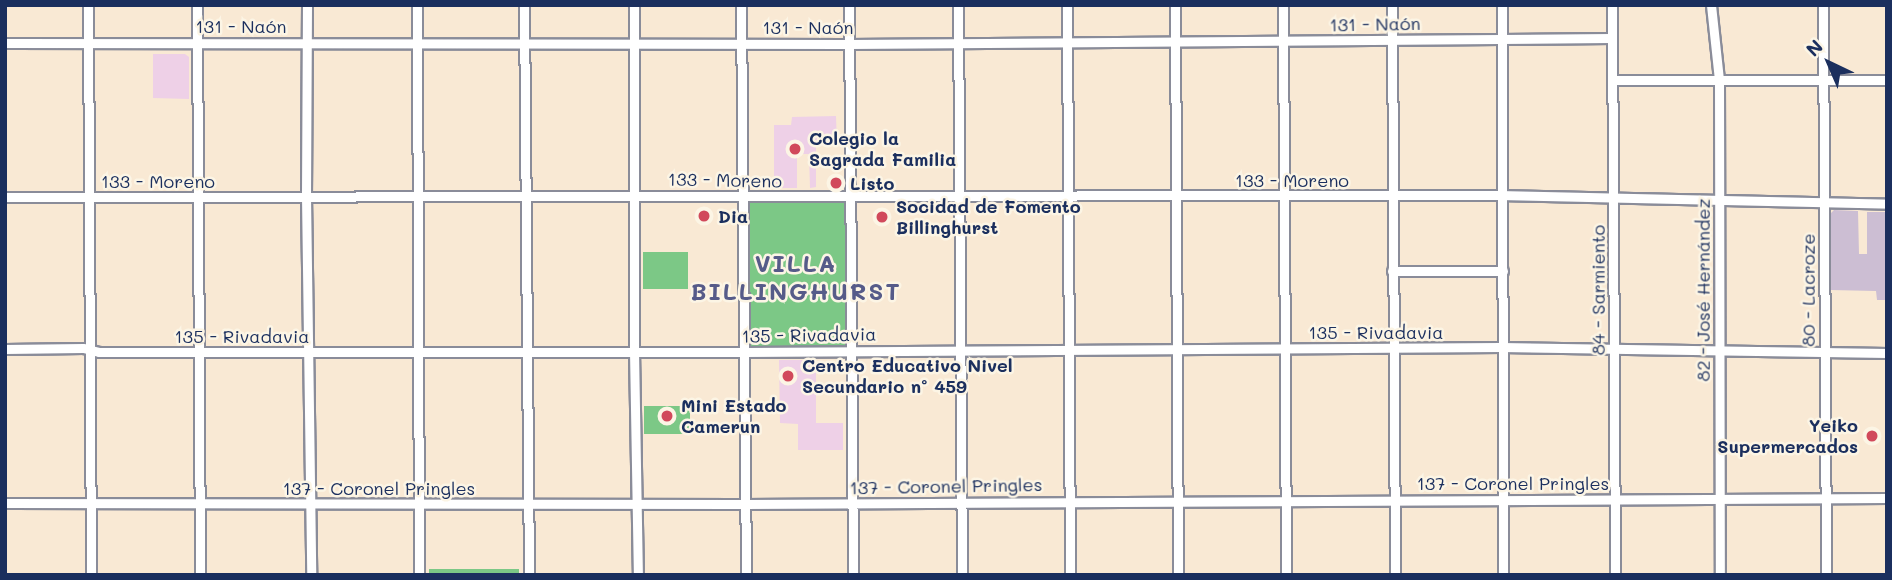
<!DOCTYPE html>
<html>
<head>
<meta charset="utf-8">
<style>
  body { margin:0 }
  #map { position:relative; width:1892px; height:580px; overflow:hidden; background:#f9e9d4; font-family:Mali,sans-serif }
  div>[style] { position:absolute }
  [style*='--x'] { left:calc(var(--x)*1px); top:calc(var(--y)*1px); width:calc(var(--w)*1px); rotate:calc(var(--a)*1deg) }
  .built>* { inset:0; background:#eed0e7 }
  .industrial>* { inset:0; background:#ccbed3 }
  .green>* { inset:0; background:#7cc886; transform-origin:0 0 }
  .roads { filter:drop-shadow(2px 0 #8a8c99) drop-shadow(-2px 0 #8a8c99) drop-shadow(0 2px #8a8c99) drop-shadow(0 -2px #8a8c99) }
  .minor>* { height:9px; margin:-4.5px; padding:0 4.5px; transform-origin:4.5px; border-radius:4.5px; background:#fff }
  .dots>* { width:19px; height:19px; translate:-50% -50%; box-sizing:border-box; border:4px solid #fcf5e5; border-radius:50% }
  span { translate:-50% -50%; white-space:nowrap; text-align:center; line-height:1.15; -webkit-text-stroke:5px #fcf5e5; paint-order:stroke }
  .street-label { font-size:18px; color:#1b2f5e }
  .poi-label { font-size:18px; color:#1b2f5e; font-weight:700 }
  .left { translate:0 -50%; text-align:left }
  .right { translate:-100% -50%; text-align:right }
  .district-label { font-size:24px; color:#565b89; font-weight:700; letter-spacing:2px }
  .frame { position:absolute; inset:0; border:7px solid #1b2f5e; pointer-events:none }
  .north { position:absolute; left:1794px; top:28px; width:70px; height:70px; -webkit-text-stroke:5px #fcf5e5; paint-order:stroke; rotate:316deg; font-size:19px; font-weight:700; line-height:28px; text-align:center; color:#1b2f5e }
  .north::after { content:''; display:block; margin:auto; width:24px; height:32px; background:#1b2f5e; clip-path:polygon(50% 0,100% 100%,50% 72%,0 100%) }
</style>
</head>
<body>
<div id="map">
  <div class="built">
    <i style="clip-path:polygon(153px 54px,185px 54px,189px 57px,189px 99px,153px 98px)"></i>
    <i style="clip-path:polygon(836px 116px,837px 145px,816px 146px,816px 187px,810px 188px,809px 154px,797px 154px,797px 188px,774px 188px,774px 125px,791px 125px,792px 117px)"></i>
    <i style="clip-path:polygon(779px 360px,816px 360px,816px 423px,843px 423px,843px 450px,798px 450px,798px 424px,780px 423px)"></i>
  </div>
  <div class="industrial">
    <i style="clip-path:polygon(1834px 210px,1858px 211px,1859px 254px,1867px 254px,1867px 212px,1887px 212px,1887px 300px,1877px 300px,1876px 291px,1831px 290px,1831px 213px)"></i>
  </div>
  <div class="green">
    <i style="clip-path:polygon(750px 200px,845px 200px,848px 346px,748px 348px,746px 202px)"></i>
    <i style="left:643px;top:252px;width:45px;height:37px"></i>
    <i style="left:644px;top:406px;width:46px;height:28px"></i>
    <i style="left:429px;top:569px;width:90px;height:6px"></i>
  </div>
  <div class="roads">
    <div class="minor">
      <i style="--x:88;--y:5;--w:570;--a:89.7"></i>
      <i style="--x:197;--y:5;--w:570;--a:89.7"></i>
      <i style="--x:307;--y:5;--w:191;--a:90.3"></i>
      <i style="--x:306;--y:196;--w:379;--a:89.2"></i>
      <i style="--x:417;--y:5;--w:570;--a:89.8"></i>
      <i style="--x:524;--y:5;--w:570;--a:89.5"></i>
      <i style="--x:634;--y:5;--w:346;--a:90"></i>
      <i style="--x:634;--y:351;--w:224;--a:89"></i>
      <i style="--x:741;--y:5;--w:570;--a:89.5"></i>
      <i style="--x:849;--y:5;--w:570;--a:89.6"></i>
      <i style="--x:958;--y:5;--w:570;--a:89.6"></i>
      <i style="--x:1067;--y:5;--w:570;--a:89.7"></i>
      <i style="--x:1175;--y:5;--w:570;--a:89.7"></i>
      <i style="--x:1283;--y:5;--w:570;--a:89.7"></i>
      <i style="--x:1392;--y:5;--w:570;--a:89.7"></i>
      <i style="--x:1502;--y:5;--w:570;--a:89.9"></i>
      <i style="--x:1612;--y:5;--w:570;--a:89.7"></i>
      <i style="--x:1711;--y:5;--w:75;--a:83.9"></i>
      <i style="--x:1719;--y:80;--w:495;--a:89.9"></i>
      <i style="--x:1823;--y:5;--w:570;--a:89.7"></i>
      <i style="--x:5;--y:43;--w:844;--a:0.07"></i>
      <i style="--x:849;--y:44;--w:762;--a:-0.45"></i>
      <i style="--x:1613;--y:80;--w:274;--a:0"></i>
      <i style="--x:5;--y:197;--w:1498;--a:-0.08"></i>
      <i style="--x:1503;--y:195;--w:384;--a:1.3"></i>
      <i style="--x:1392;--y:271;--w:111;--a:0"></i>
      <i style="--x:5;--y:349;--w:78;--a:-0.7"></i>
      <i style="--x:83;--y:348;--w:16;--a:14"></i>
      <i style="--x:99;--y:352;--w:645;--a:0"></i>
      <i style="--x:744;--y:352;--w:757;--a:-0.38"></i>
      <i style="--x:1501;--y:347;--w:386;--a:0.9"></i>
      <i style="--x:5;--y:503;--w:740;--a:0.08"></i>
      <i style="--x:745;--y:504;--w:1142;--a:-0.3"></i>
    </div>
  </div>
  <div class="dots">
    <i style="left:795px;top:149px;background:#d1495b"></i>
    <i style="left:836px;top:183px;background:#d1495b"></i>
    <i style="left:704px;top:216px;background:#d1495b"></i>
    <i style="left:882px;top:217px;background:#d1495b"></i>
    <i style="left:788px;top:376px;background:#d1495b"></i>
    <i style="left:667px;top:416px;background:#d1495b"></i>
    <i style="left:1872px;top:436px;background:#d1495b"></i>
  </div>
  <div class="street-label">
    <span style="left:1375px;top:24px;rotate:-1deg">131 - Naón</span>
    <span style="left:241px;top:26px">131 - Naón</span>
    <span style="left:808px;top:27px">131 - Naón</span>
    <span style="left:725px;top:180px;rotate:1deg">133 - Moreno</span>
    <span style="left:1292px;top:180px">133 - Moreno</span>
    <span style="left:158px;top:181px">133 - Moreno</span>
    <span style="left:1598px;top:290px;rotate:-90deg">84 - Sarmiento</span>
    <span style="left:1703px;top:290px;rotate:-90deg">82 - José Hernández</span>
    <span style="left:1808px;top:290px;rotate:-90deg">80 - Lacroze</span>
    <span style="left:1376px;top:332px">135 - Rivadavia</span>
    <span style="left:809px;top:335px;rotate:-1deg">135 - Rivadavia</span>
    <span style="left:242px;top:336px">135 - Rivadavia</span>
    <span style="left:1513px;top:483px">137 - Coronel Pringles</span>
    <span style="left:946px;top:486px;rotate:-1deg">137 - Coronel Pringles</span>
    <span style="left:379px;top:488px">137 - Coronel Pringles</span>
  </div>
  <div class="poi-label">
    <span class="left" style="left:809px;top:149px">Colegio la<br>Sagrada Familia</span>
    <span class="left" style="left:850px;top:183px">Listo</span>
    <span class="left" style="left:896px;top:217px">Socidad de Fomento<br>Billinghurst</span>
    <span class="left" style="left:718px;top:216px">Dia</span>
    <span class="left" style="left:802px;top:376px">Centro Educativo Nivel<br>Secundario nº 459</span>
    <span class="left" style="left:681px;top:416px">Mini Estado<br>Camerun</span>
    <span class="right" style="left:1858px;top:436px">Yeiko<br>Supermercados</span>
  </div>
  <div class="district-label">
    <span style="left:796px;top:277px">VILLA<br>BILLINGHURST</span>
  </div>
  <div class="frame"></div>
  <div class="north">N</div>
</div>
</body>
</html>
